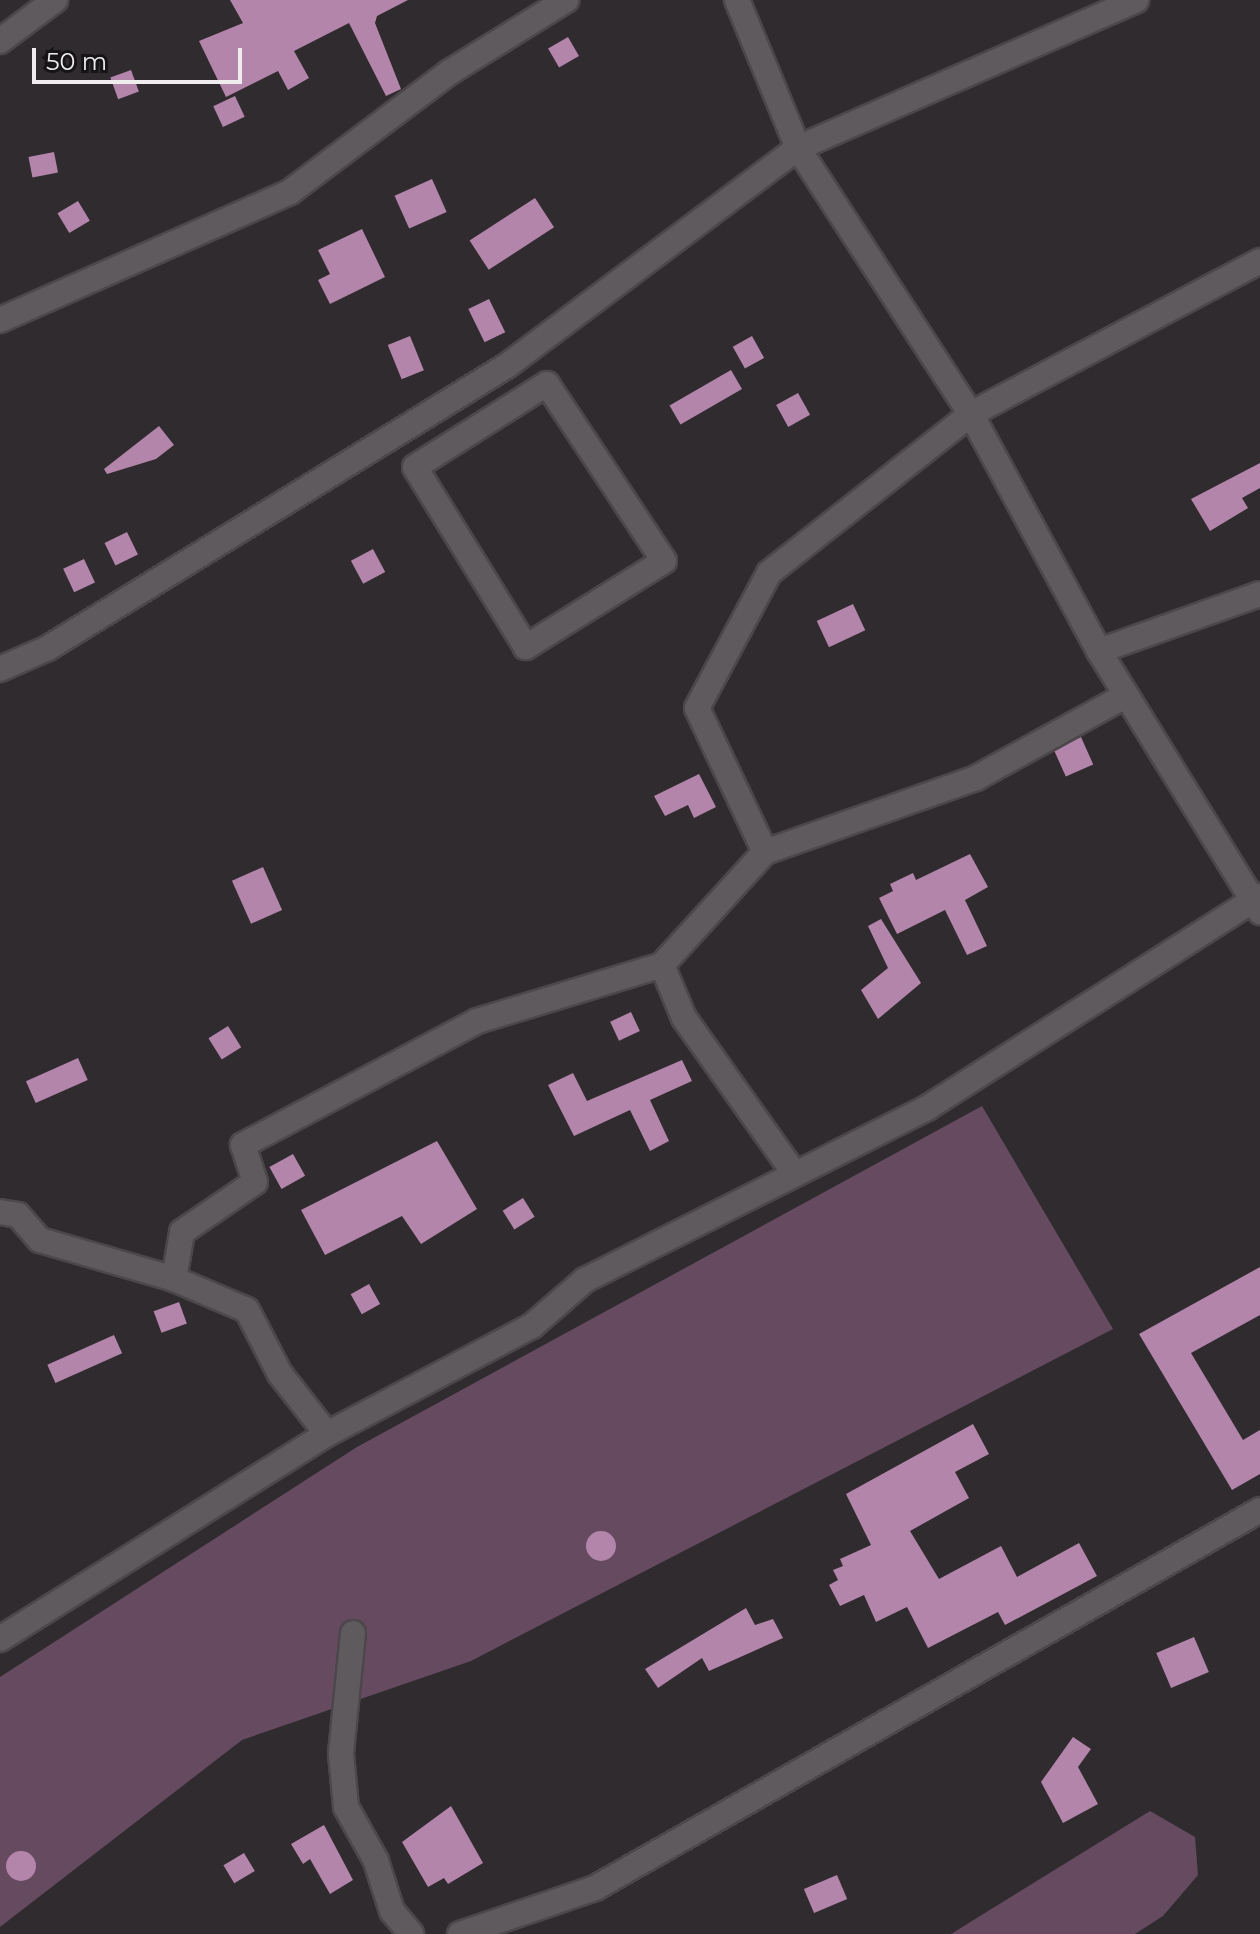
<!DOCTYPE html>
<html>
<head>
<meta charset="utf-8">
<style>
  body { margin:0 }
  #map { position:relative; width:1260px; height:1934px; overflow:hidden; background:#302b2f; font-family:Montserrat,sans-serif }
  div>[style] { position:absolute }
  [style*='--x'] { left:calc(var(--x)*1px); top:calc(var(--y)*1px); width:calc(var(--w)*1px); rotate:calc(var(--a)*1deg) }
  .green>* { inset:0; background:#654a60 }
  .building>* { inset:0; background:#b385ab; transform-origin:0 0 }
  .round { border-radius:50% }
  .roads { filter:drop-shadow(2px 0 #4c474b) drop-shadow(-2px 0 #4c474b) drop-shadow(0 2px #4c474b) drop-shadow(0 -2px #4c474b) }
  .minor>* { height:24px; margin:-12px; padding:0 12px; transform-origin:12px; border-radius:12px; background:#5f5a5e }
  span { translate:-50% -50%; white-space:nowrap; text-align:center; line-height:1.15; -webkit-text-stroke:8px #161416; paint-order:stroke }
  .scale { position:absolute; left:32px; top:48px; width:210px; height:36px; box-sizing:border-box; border:4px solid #f0edef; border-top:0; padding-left:10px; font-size:24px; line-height:28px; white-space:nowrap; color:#f0edef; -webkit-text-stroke:6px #161416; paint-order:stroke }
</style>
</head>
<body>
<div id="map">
  <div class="green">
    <i style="clip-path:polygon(982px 1106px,1113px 1329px,471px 1661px,242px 1740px,0 1927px,0 1677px,357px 1447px)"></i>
    <i style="clip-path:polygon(1150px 1811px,1195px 1837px,1198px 1875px,1163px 1916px,1135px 1934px,951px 1934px)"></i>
  </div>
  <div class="building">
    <i style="clip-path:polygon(230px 0,408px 0,377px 16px,375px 23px,401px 89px,386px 96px,349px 23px,294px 51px,309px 78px,288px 90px,278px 71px,226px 97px,199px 41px,243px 23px)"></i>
    <i style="left:568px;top:37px;width:22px;height:23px;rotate:60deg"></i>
    <i style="left:131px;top:70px;width:23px;height:22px;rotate:70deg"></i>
    <i style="left:235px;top:96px;width:23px;height:24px;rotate:65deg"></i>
    <i style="left:54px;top:152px;width:21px;height:26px;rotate:79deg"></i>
    <i style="left:432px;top:179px;width:36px;height:41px;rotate:66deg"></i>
    <i style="left:535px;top:198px;width:35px;height:78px;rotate:57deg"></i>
    <i style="left:78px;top:201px;width:23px;height:24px;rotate:59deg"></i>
    <i style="clip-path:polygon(362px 229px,385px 277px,330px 304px,318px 280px,330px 274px,318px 250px)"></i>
    <i style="left:489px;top:299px;width:37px;height:23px;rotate:64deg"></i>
    <i style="left:410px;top:336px;width:37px;height:24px;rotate:68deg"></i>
    <i style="left:752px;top:336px;width:25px;height:22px;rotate:61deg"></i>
    <i style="left:731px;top:370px;width:22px;height:71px;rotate:60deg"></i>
    <i style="left:798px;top:393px;width:25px;height:25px;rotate:61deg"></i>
    <i style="clip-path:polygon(159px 426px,174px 445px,156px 459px,107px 474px,104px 469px)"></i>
    <i style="clip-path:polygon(1260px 463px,1260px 488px,1242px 498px,1248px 508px,1210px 531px,1191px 499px)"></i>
    <i style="left:127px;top:532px;width:25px;height:25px;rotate:64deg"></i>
    <i style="left:373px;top:549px;width:26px;height:25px;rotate:62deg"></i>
    <i style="left:84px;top:559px;width:26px;height:23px;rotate:65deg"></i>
    <i style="left:853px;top:604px;width:29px;height:40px;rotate:65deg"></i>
    <i style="left:1081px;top:737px;width:30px;height:30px;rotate:66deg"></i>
    <i style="clip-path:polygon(699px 774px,716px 807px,694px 818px,688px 805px,665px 816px,654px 796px)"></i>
    <i style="clip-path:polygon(970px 854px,988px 887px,965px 900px,987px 946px,967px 955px,945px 910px,897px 934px,879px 898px,893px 891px,890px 884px,913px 873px,916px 880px)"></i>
    <i style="left:263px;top:867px;width:47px;height:34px;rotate:66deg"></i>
    <i style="clip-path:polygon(881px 919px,921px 983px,878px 1019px,861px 990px,888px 968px,868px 926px)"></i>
    <i style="left:631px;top:1012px;width:21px;height:23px;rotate:65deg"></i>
    <i style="left:228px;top:1026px;width:25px;height:23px;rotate:58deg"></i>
    <i style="left:78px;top:1058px;width:24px;height:57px;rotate:66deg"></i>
    <i style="clip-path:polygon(682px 1060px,692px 1081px,650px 1100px,669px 1141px,650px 1151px,630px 1110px,574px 1136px,548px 1085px,573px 1073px,587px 1101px)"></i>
    <i style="clip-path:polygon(437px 1141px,477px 1209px,421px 1244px,402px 1216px,325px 1255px,301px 1210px)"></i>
    <i style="left:293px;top:1154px;width:25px;height:27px;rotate:61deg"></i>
    <i style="left:523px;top:1198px;width:22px;height:24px;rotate:58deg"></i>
    <i style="clip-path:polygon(1260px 1267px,1260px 1315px,1191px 1353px,1243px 1440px,1260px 1430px,1260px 1474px,1232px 1490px,1139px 1334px)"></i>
    <i style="left:369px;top:1284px;width:23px;height:21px;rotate:61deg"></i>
    <i style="left:179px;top:1302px;width:23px;height:27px;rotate:70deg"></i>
    <i style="left:114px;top:1335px;width:20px;height:73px;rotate:66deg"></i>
    <i style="clip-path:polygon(973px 1424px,989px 1454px,955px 1472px,969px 1498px,910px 1531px,939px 1579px,1001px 1546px,1017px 1577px,1079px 1543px,1097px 1576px,1005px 1625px,998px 1612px,928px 1648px,907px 1607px,876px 1622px,864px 1595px,840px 1606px,829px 1585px,838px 1580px,833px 1570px,843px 1566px,840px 1559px,871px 1545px,846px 1494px)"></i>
    <i class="round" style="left:586px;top:1531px;width:30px;height:30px"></i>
    <i style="clip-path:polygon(746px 1608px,755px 1625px,773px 1619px,783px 1638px,709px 1671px,702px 1658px,658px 1688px,645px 1669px)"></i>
    <i style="left:1194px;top:1637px;width:38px;height:41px;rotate:67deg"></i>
    <i style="clip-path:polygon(1073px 1737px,1091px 1749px,1078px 1767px,1098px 1804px,1063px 1823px,1041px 1782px)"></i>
    <i style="clip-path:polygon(451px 1806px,483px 1863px,448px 1884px,444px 1878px,428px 1887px,402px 1842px)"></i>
    <i style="clip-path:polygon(324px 1825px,353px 1880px,330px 1894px,310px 1859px,303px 1864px,291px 1844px)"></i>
    <i class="round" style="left:6px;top:1851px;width:30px;height:30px"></i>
    <i style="left:244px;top:1853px;width:21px;height:24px;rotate:59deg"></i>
    <i style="left:837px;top:1875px;width:26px;height:36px;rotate:67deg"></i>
  </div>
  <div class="roads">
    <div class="minor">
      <i style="--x:737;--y:0;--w:160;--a:67.6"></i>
      <i style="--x:798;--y:148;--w:317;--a:57"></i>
      <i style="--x:971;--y:414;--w:269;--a:61.6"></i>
      <i style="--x:1099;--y:651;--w:307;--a:58.3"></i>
      <i style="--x:0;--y:41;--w:69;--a:-36.7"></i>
      <i style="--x:0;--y:320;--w:317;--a:-23.8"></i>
      <i style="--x:290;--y:192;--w:200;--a:-36.9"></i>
      <i style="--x:450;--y:72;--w:137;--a:-31.8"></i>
      <i style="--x:547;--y:384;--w:212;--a:56.5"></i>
      <i style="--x:664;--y:561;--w:163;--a:148.1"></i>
      <i style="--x:526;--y:647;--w:211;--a:-121.7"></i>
      <i style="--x:415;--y:467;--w:156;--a:-32.2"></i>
      <i style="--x:1099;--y:651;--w:171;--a:-19.5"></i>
      <i style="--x:0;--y:669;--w:52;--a:-23.6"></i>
      <i style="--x:48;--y:648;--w:540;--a:-31.6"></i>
      <i style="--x:508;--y:365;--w:362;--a:-36.8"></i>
      <i style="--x:798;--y:148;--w:369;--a:-23.6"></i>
      <i style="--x:765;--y:852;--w:159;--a:-115.3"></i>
      <i style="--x:697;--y:708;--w:153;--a:-61.9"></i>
      <i style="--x:769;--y:573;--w:257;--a:-38.2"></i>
      <i style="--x:971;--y:414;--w:327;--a:-27.9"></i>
      <i style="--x:662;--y:965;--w:57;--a:67.5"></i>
      <i style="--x:684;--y:1018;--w:190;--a:54.6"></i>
      <i style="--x:0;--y:1212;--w:18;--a:9"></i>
      <i style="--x:18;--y:1215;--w:33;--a:49"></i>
      <i style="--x:40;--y:1240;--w:140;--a:16.2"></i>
      <i style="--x:174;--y:1279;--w:79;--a:23"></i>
      <i style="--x:247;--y:1310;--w:72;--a:62.7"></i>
      <i style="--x:280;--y:1374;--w:76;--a:51.9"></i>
      <i style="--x:174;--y:1279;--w:48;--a:-80.3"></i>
      <i style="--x:182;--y:1232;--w:88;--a:-34.4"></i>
      <i style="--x:255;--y:1182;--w:39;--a:-108"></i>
      <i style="--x:243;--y:1145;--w:265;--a:-27.9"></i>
      <i style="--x:477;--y:1021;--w:193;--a:-16.8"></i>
      <i style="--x:662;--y:965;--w:153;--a:-47.7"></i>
      <i style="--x:765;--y:852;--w:224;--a:-19.3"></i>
      <i style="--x:976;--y:778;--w:170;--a:-28.8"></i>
      <i style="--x:353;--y:1633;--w:122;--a:95.7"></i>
      <i style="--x:341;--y:1754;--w:53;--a:84.6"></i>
      <i style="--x:346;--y:1807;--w:62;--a:60.9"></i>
      <i style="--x:376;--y:1861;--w:52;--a:72.3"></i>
      <i style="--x:392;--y:1911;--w:30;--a:50"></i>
      <i style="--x:0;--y:1639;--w:386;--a:-32.1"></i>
      <i style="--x:327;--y:1434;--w:232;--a:-27.8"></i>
      <i style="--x:532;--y:1326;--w:70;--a:-41"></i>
      <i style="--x:585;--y:1280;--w:383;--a:-26.7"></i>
      <i style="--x:927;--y:1108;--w:395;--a:-32.5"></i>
      <i style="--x:460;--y:1934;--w:143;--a:-18.8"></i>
      <i style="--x:595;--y:1888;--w:765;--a:-29.61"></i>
    </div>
  </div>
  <div class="scale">50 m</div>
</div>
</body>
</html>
